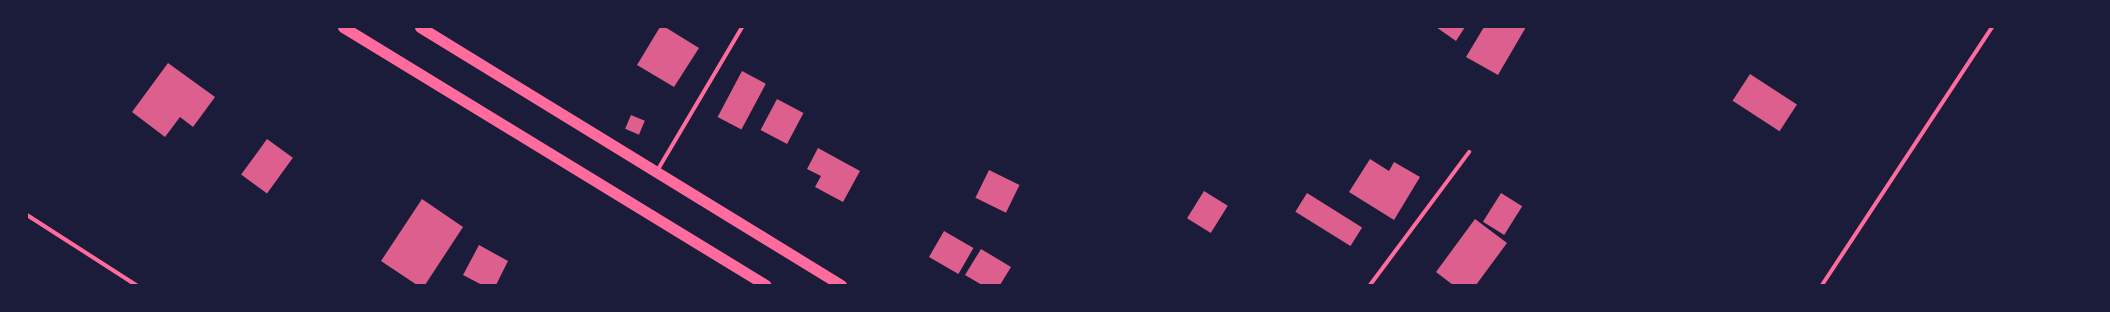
<!DOCTYPE html>
<html>
<head>
<meta charset="utf-8">
<style>
  body { margin:0 }
  #map { position:relative; width:2110px; height:312px; overflow:hidden; background:#1b1b3a; font-family:"Asap Condensed",sans-serif }
  div>[style] { position:absolute }
  [style*='--x'] { left:calc(var(--x)*1px); top:calc(var(--y)*1px); width:calc(var(--w)*1px); rotate:calc(var(--a)*1deg) }
  .building>* { inset:0; background:#dd5f8e; transform-origin:0 0 }
  .minor>* { height:4px; margin:-2px; padding:0 2px; transform-origin:2px; border-radius:2px; background:#ff6b9d }
  .trunk>* { height:11px; margin:-5.5px; padding:0 5.5px; transform-origin:5.5px; border-radius:5.5px; background:#ff6b9d }
  span { translate:-50% -50%; white-space:nowrap; text-align:center; line-height:1.15; -webkit-text-stroke:3.5px #1b1b3a; paint-order:stroke }
  .frame { position:absolute; inset:0; border:28px solid #1b1b3a; pointer-events:none }
</style>
</head>
<body>
<div id="map">
  <div class="building">
    <i style="clip-path:polygon(660px 27px,665px 27px,699px 48px,674px 87px,637px 65px)"></i>
    <i style="clip-path:polygon(1436px 27px,1465px 27px,1456px 41px)"></i>
    <i style="clip-path:polygon(1484px 27px,1526px 27px,1498px 75px,1466px 57px)"></i>
    <i style="clip-path:polygon(168px 63px,215px 97px,193px 127px,180px 117px,165px 137px,132px 112px)"></i>
    <i style="left:742px;top:71px;width:27px;height:52px;rotate:28deg"></i>
    <i style="left:1750px;top:74px;width:56px;height:32px;rotate:33deg"></i>
    <i style="left:777px;top:99px;width:30px;height:35px;rotate:28deg"></i>
    <i style="left:631px;top:115px;width:15px;height:15px;rotate:23deg"></i>
    <i style="left:267px;top:139px;width:32px;height:44px;rotate:36deg"></i>
    <i style="clip-path:polygon(818px 148px,860px 171px,843px 202px,815px 187px,821px 176px,807px 169px)"></i>
    <i style="clip-path:polygon(1370px 159px,1389px 171px,1394px 162px,1420px 177px,1394px 220px,1349px 192px)"></i>
    <i style="left:989px;top:170px;width:34px;height:31px;rotate:26deg"></i>
    <i style="left:1204px;top:191px;width:28px;height:32px;rotate:32deg"></i>
    <i style="left:1307px;top:193px;width:65px;height:22px;rotate:32deg"></i>
    <i style="left:1501px;top:193px;width:25px;height:34px;rotate:32deg"></i>
    <i style="clip-path:polygon(422px 199px,463px 227px,425px 285px,417px 285px,381px 261px)"></i>
    <i style="clip-path:polygon(1475px 219px,1507px 243px,1476px 285px,1453px 285px,1436px 272px)"></i>
    <i style="left:944px;top:231px;width:34px;height:30px;rotate:30deg"></i>
    <i style="clip-path:polygon(479px 245px,508px 261px,496px 285px,482px 285px,463px 275px)"></i>
    <i style="clip-path:polygon(981px 249px,1011px 267px,1000px 285px,982px 285px,965px 275px)"></i>
  </div>
  <div class="minor">
    <i style="--x:657;--y:171;--w:167;--a:-59.4"></i>
    <i style="--x:27;--y:215;--w:130;--a:32.7"></i>
    <i style="--x:1370;--y:285;--w:166;--a:-53.3"></i>
    <i style="--x:1822;--y:285;--w:309;--a:-56.6"></i>
  </div>
  <div class="trunk">
    <i style="--x:343;--y:27;--w:495;--a:31.4"></i>
    <i style="--x:420;--y:27;--w:494;--a:31.5"></i>
  </div>
  <div class="frame"></div>
</div>
</body>
</html>
